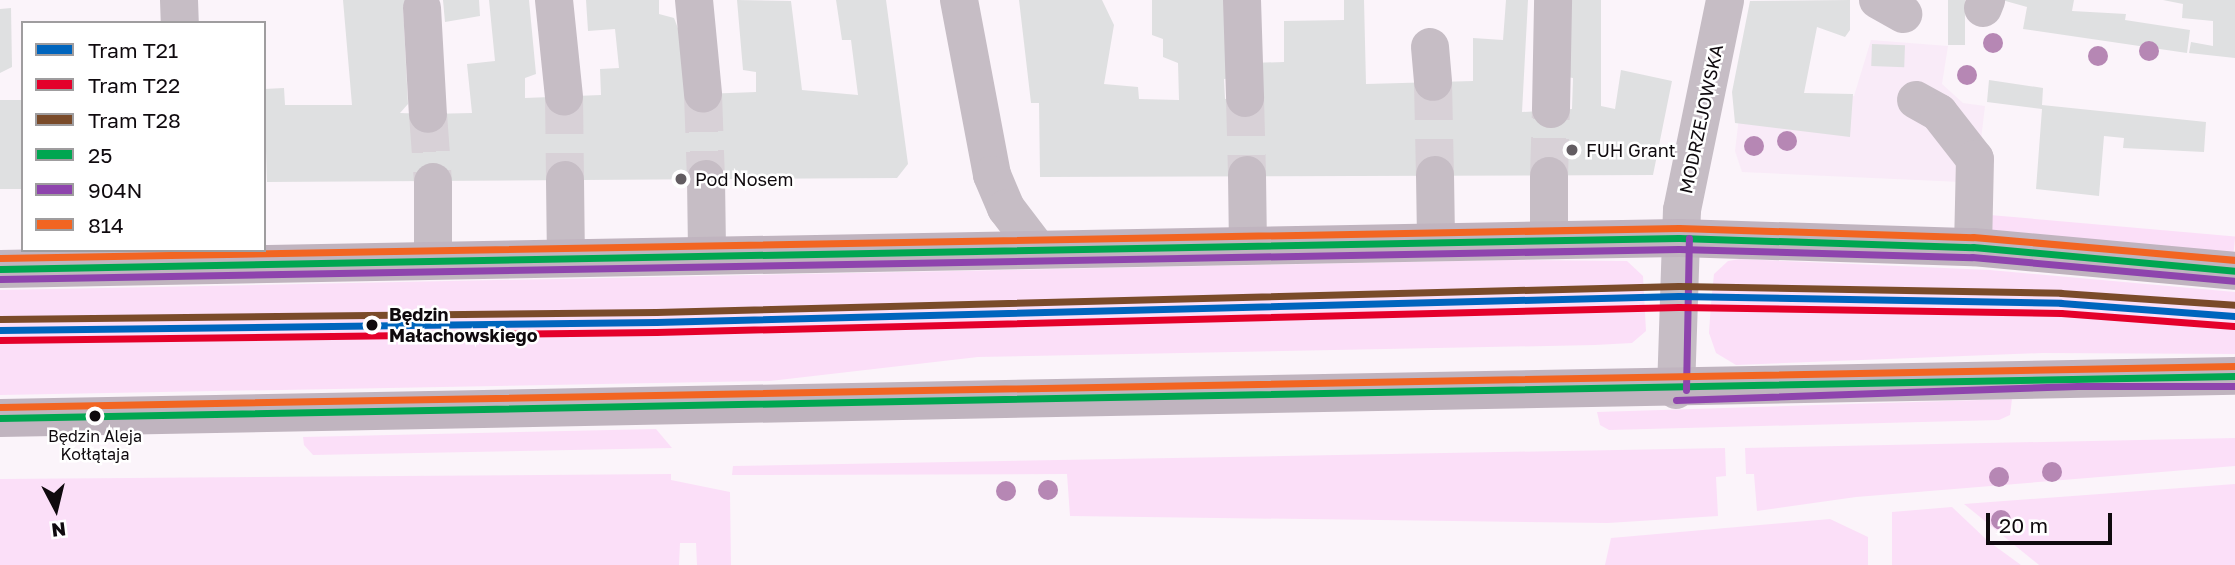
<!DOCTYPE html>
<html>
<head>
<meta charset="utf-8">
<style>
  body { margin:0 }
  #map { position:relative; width:2235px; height:565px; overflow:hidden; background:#fbf4fa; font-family:"Golos Text",sans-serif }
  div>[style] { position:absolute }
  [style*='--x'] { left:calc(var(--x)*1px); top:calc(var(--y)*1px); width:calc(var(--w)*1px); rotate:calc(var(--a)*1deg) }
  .built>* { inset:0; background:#f9ebf8 }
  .green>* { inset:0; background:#fbdff8; transform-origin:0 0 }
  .building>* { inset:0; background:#dfe0e1; transform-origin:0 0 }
  .minor-tunnel>* { height:38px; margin-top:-19px; transform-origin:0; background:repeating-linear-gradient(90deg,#d8d1d7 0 38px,transparent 0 57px) }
  .minor>* { height:38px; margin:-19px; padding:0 19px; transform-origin:19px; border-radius:19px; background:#c6bdc5 }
  .major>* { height:38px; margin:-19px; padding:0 19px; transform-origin:19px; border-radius:19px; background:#c0b4bf }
  .bus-1>* { height:7px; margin:-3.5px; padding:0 3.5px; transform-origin:3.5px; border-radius:3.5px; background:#00a651 }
  .bus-2>* { height:7px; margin:-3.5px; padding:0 3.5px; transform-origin:3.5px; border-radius:3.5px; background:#8e44ad }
  .bus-3>* { height:7px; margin:-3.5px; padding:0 3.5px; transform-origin:3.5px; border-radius:3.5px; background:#f26522 }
  .tram-1>* { height:7px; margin:-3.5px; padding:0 3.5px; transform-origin:3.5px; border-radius:3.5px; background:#0065bd }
  .tram-2>* { height:7px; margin:-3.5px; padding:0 3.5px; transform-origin:3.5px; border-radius:3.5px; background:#e4002b }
  .tram-3>* { height:7px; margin:-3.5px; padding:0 3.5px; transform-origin:3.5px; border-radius:3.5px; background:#7a4b2a }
  .trees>* { width:20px; height:20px; margin:-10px; border-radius:50%; background:#b687b4 }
  .dots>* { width:19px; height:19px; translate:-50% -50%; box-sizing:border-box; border:4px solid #fff; border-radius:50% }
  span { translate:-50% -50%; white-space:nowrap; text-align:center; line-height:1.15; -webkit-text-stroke:5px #fff; paint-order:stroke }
  .bus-label { font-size:16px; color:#0f0a0e }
  .street-label { font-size:18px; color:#0f0a0e }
  .poi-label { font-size:18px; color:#0f0a0e }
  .left { translate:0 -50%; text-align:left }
  .stop-label { font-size:18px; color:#0f0a0e; font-weight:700 }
  .legend { position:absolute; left:21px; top:21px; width:245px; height:231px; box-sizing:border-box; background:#fff; border:2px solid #9f9d9f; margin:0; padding:9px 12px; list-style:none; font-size:21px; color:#0f0a0e }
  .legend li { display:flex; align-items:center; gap:14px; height:35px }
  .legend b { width:35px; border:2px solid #9f9d9f }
  .north { position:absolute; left:21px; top:474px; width:70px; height:70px; -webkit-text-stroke:5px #fff; paint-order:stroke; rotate:173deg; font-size:19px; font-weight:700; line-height:28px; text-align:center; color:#0f0a0e }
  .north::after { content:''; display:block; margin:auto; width:24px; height:32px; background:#0f0a0e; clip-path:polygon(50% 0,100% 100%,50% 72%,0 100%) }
  .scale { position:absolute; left:1986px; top:513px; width:126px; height:32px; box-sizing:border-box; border:4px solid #0f0a0e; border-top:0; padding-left:9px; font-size:21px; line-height:24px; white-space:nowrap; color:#0f0a0e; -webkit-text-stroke:5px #fff; paint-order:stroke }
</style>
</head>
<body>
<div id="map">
  <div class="built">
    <i style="clip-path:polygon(1871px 40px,1948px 46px,1942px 84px,1963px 103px,1985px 106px,1979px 157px,1983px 183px,1742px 172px,1735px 151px,1742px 91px,1854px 96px)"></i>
  </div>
  <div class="green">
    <i style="left:1990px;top:215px;width:246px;height:17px;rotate:5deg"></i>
    <i style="clip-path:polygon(1740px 259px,1990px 270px,2235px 292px,2235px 354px,2042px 353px,1736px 365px,1716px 353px,1709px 333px,1711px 303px,1714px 274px,1728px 261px)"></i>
    <i style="clip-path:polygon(1510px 260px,1627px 261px,1643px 276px,1646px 331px,1632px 343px,1595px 345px,978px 357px,770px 381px,0 395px,0 290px)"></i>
    <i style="clip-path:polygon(2012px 399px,2010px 415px,1999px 420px,1609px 430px,1600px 425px,1597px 412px)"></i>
    <i style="clip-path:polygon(656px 429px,672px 448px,313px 455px,304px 445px,303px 437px)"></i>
    <i style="clip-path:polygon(2235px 438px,2235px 466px,1856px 497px,1757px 511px,1754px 474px,1746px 474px,1745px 448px)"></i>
    <i style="clip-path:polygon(1725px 448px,1726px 476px,1716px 477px,1718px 516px,1608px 523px,1070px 516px,1067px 474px,732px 475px,733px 466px)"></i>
    <i style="clip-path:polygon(671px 474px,671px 480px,730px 492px,731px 565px,697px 565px,696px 543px,680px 543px,679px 565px,0 565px,0 479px)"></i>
    <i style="clip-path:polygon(2235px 484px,2235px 565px,2039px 565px,1964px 504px)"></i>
    <i style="clip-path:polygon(1952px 507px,1988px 541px,2021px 565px,1892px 565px,1892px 512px)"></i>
    <i style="clip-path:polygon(1830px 519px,1868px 537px,1868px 565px,1605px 565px,1611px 538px)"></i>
  </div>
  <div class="building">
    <i style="clip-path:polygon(343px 0,416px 0,416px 5px,403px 6px,408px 104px,400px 113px,428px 114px,472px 113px,467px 64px,495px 61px,489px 0,529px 0,536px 74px,525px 78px,525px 98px,601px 95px,600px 69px,619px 68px,615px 29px,588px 31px,586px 0,659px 0,659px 14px,674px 18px,703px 94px,756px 92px,756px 72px,743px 70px,737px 0,791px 1px,802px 90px,858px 95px,851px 40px,842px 40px,836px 0,886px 0,908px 164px,897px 178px,267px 182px,264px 89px,284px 88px,285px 105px,352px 105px)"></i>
    <i style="clip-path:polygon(443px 0,479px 0,480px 16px,445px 22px)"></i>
    <i style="clip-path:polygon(1019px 0,1102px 0,1114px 25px,1104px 84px,1138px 87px,1139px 99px,1179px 100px,1178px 63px,1163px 57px,1163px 39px,1152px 35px,1152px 0,1230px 0,1235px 78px,1224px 79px,1225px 99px,1252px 98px,1251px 63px,1284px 62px,1284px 21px,1344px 20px,1344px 0,1364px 0,1366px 84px,1473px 81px,1473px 38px,1503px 40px,1506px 0,1528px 0,1522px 112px,1572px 109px,1573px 78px,1561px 76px,1566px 0,1601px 0,1601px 106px,1615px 109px,1621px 70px,1672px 81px,1653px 175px,1040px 177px,1039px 103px,1031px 103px)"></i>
    <i style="clip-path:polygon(1850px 0,1850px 30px,1845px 37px,1817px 27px,1804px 93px,1853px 94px,1850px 137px,1735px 123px,1732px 92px,1750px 1px)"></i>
    <i style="left:1948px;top:0;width:17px;height:45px"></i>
    <i style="clip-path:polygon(2002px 0,2074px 0,2072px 11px,2126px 14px,2125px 20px,2190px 30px,2187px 53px,2023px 29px,2027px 7px)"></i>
    <i style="clip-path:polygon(2163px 0,2235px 0,2235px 58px,2189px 53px,2191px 42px,2213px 46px,2213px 21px,2182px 18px,2183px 4px)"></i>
    <i style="clip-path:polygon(11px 8px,12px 67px,0 73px,0 9px)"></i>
    <i style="left:1872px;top:44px;width:33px;height:22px;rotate:2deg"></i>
    <i style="clip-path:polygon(1989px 80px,2043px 88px,2042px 105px,2206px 122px,2204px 152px,2123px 148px,2124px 138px,2104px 136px,2099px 196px,2036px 189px,2042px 109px,1987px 102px)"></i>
    <i style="left:0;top:100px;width:23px;height:89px"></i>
  </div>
  <div class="minor-tunnel">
    <i style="--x:1433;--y:82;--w:93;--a:88.8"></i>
    <i style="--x:703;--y:94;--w:85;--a:88"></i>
    <i style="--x:564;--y:96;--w:84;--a:89.3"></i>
    <i style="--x:1245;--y:98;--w:77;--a:88.5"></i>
    <i style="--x:428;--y:114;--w:68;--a:85.8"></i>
    <i style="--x:1549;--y:176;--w:67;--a:-88.3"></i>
  </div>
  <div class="minor">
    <i style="--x:179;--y:0;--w:23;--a:88"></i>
    <i style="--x:554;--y:0;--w:97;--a:84.1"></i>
    <i style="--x:694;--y:0;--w:94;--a:84.5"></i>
    <i style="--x:959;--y:0;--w:178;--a:79.3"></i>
    <i style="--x:992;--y:175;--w:36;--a:67"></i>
    <i style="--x:1006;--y:208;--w:48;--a:52.7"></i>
    <i style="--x:1242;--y:0;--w:98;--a:88.2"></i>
    <i style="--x:1878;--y:0;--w:29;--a:29"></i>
    <i style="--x:422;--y:8;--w:106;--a:86.8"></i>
    <i style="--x:1983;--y:8;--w:9;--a:-69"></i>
    <i style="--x:1430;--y:47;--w:35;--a:85"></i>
    <i style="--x:1916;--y:100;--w:26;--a:29"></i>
    <i style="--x:1939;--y:113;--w:58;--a:52"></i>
    <i style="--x:1975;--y:159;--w:88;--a:91.3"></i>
    <i style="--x:1551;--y:109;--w:109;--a:-88.9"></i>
    <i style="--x:1247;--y:175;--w:68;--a:89.2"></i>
    <i style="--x:1435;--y:175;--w:65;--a:89.1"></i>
    <i style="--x:1549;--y:176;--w:62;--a:90"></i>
    <i style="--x:706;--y:179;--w:76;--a:89.2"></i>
    <i style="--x:565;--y:180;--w:77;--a:89.3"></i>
    <i style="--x:433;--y:259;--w:77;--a:-90"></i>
    <i style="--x:1676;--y:390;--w:180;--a:-88.1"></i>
    <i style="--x:1682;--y:210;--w:214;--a:-78.4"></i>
  </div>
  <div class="major">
    <i style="--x:0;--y:269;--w:1679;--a:-1.06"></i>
    <i style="--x:1679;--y:238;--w:294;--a:1.8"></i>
    <i style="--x:1973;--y:247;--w:263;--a:5.2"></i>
    <i style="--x:0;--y:418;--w:2235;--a:-1.08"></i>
  </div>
  <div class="bus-1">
    <i style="--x:0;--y:269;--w:1679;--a:-1.06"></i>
    <i style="--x:1679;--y:238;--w:294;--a:1.8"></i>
    <i style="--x:1973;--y:247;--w:263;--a:5.2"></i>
    <i style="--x:0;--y:418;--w:2235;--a:-1.08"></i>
  </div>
  <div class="bus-2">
    <i style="--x:0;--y:279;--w:1679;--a:-1.02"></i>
    <i style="--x:1679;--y:249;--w:293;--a:1.6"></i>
    <i style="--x:1972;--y:257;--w:263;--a:5.2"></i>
    <i style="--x:1686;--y:390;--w:152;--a:-88.9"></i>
    <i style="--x:1676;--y:400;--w:402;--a:-2"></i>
    <i style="--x:2078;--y:386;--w:157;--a:0"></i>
  </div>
  <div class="bus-3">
    <i style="--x:0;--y:258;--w:1679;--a:-1.02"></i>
    <i style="--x:1679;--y:228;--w:294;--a:1.8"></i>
    <i style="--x:1973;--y:237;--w:263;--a:5"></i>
    <i style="--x:0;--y:407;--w:2235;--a:-1.05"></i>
  </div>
  <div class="tram-1">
    <i style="--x:0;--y:330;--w:656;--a:-0.7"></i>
    <i style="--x:656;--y:322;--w:1023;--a:-1.46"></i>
    <i style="--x:1679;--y:296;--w:382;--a:1"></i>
    <i style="--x:2061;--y:303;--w:174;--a:4.3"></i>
  </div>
  <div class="tram-2">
    <i style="--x:0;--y:340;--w:656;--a:-0.7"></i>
    <i style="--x:656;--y:332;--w:1023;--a:-1.4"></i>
    <i style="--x:1679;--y:307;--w:382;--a:0.9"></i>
    <i style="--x:2061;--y:313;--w:173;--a:4.3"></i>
  </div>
  <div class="tram-3">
    <i style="--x:0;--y:319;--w:656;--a:-0.61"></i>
    <i style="--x:656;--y:312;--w:1023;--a:-1.46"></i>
    <i style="--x:1679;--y:286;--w:382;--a:1"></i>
    <i style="--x:2061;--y:293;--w:174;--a:3.9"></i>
  </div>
  <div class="trees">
    <i style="left:1993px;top:43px"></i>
    <i style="left:2149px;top:51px"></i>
    <i style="left:2098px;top:56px"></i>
    <i style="left:1967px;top:75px"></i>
    <i style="left:1787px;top:141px"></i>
    <i style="left:1754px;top:146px"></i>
    <i style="left:2052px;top:472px"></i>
    <i style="left:1999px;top:477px"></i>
    <i style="left:1048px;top:490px"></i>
    <i style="left:1006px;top:491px"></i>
    <i style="left:2001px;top:520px"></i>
  </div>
  <div class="dots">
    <i style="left:1572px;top:150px;background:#625c61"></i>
    <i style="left:681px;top:179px;background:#625c61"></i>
    <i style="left:372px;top:325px;background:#0f0a0e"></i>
    <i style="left:95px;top:416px;background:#0f0a0e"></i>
  </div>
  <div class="bus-label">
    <span style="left:95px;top:445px">Będzin Aleja<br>Kołłątaja</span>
  </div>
  <div class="street-label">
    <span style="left:1701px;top:119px;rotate:-78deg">MODRZEJOWSKA</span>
  </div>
  <div class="poi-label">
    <span class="left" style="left:1586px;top:150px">FUH Grant</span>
    <span class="left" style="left:695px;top:179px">Pod Nosem</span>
  </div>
  <div class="stop-label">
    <span class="left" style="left:389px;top:325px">Będzin<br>Małachowskiego</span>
  </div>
  <ul class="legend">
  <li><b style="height:9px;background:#0065bd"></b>Tram T21</li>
  <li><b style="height:9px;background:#e4002b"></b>Tram T22</li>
  <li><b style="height:9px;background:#7a4b2a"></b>Tram T28</li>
  <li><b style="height:9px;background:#00a651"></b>25</li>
  <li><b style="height:9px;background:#8e44ad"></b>904N</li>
  <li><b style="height:9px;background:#f26522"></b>814</li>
  </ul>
  <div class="north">N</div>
  <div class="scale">20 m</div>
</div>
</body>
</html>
